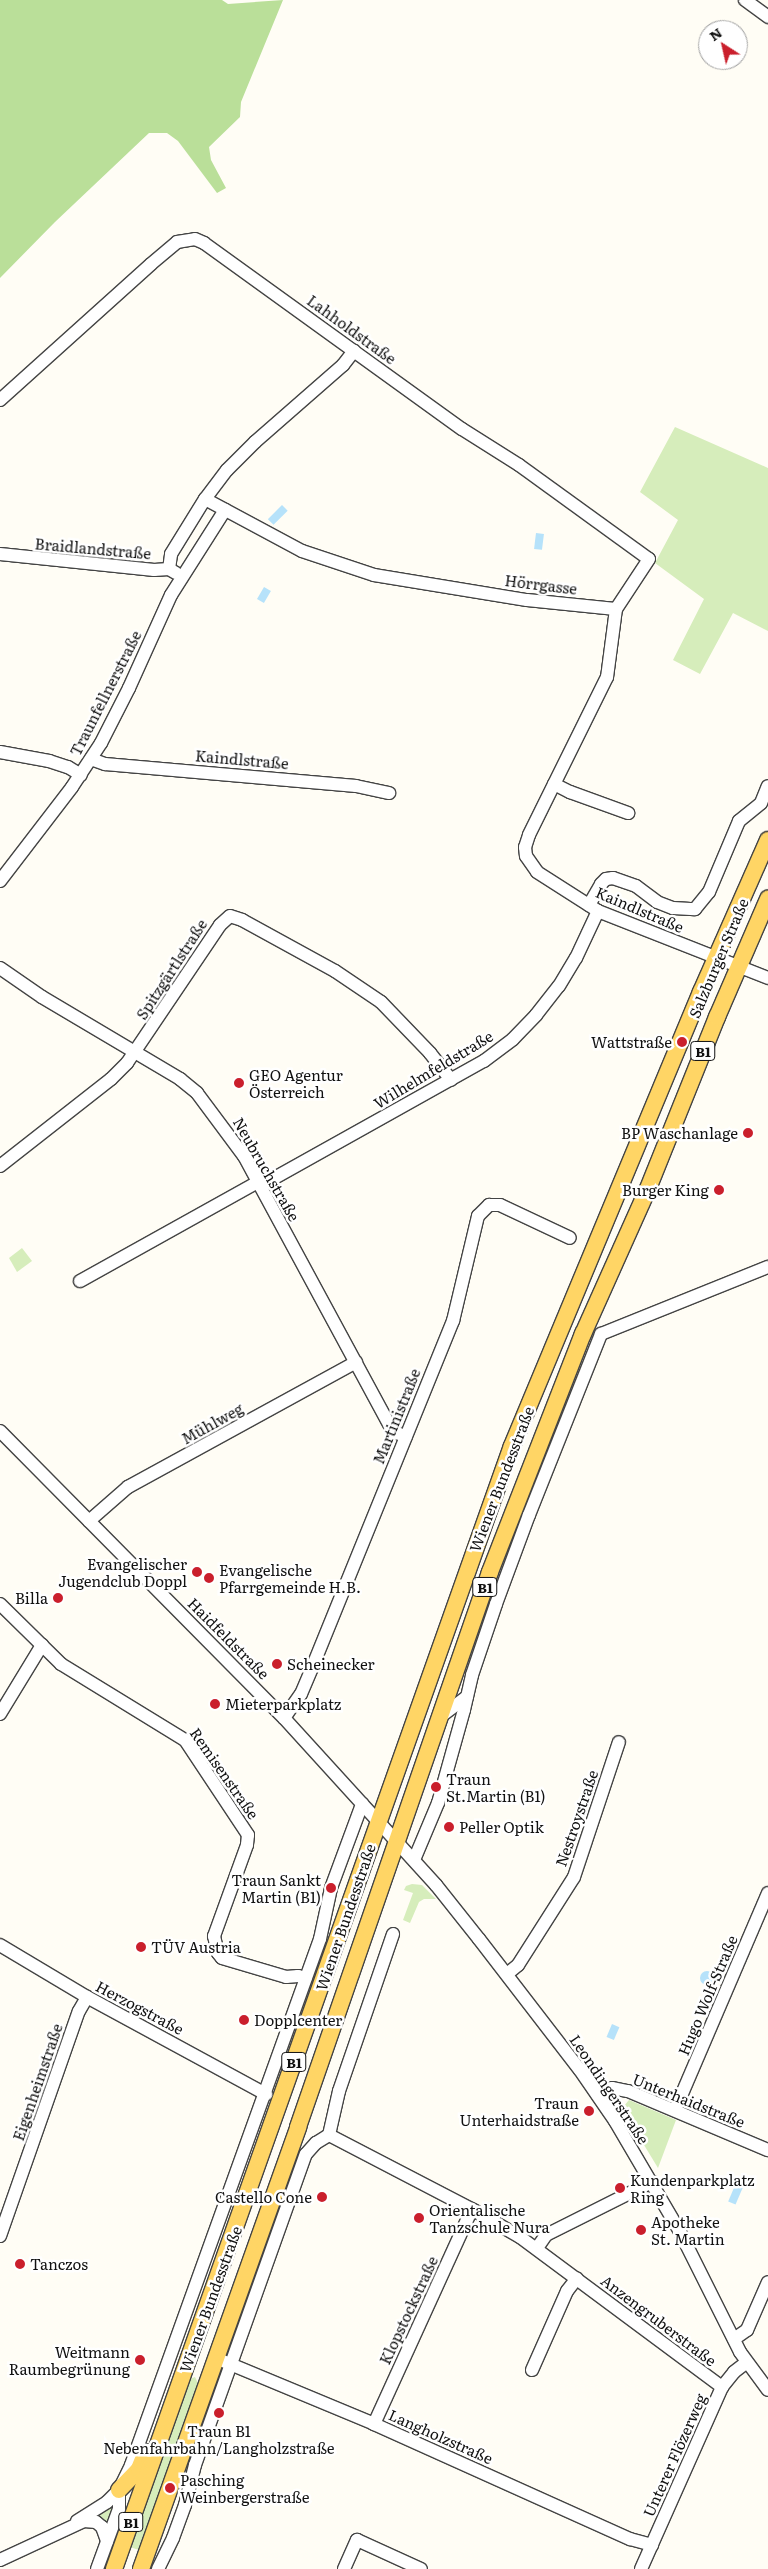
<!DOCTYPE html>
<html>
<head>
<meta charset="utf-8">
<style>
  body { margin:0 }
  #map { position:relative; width:768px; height:2569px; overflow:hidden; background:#fffdf5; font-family:Literata,serif }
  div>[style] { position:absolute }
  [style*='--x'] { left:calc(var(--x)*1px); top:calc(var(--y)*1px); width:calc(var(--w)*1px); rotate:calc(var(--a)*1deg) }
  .green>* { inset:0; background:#d6edbb }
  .forest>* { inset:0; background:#badf99 }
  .water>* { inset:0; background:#b6e2fa; transform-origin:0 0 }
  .round { border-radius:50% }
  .roads { filter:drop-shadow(1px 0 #444) drop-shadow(-1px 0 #444) drop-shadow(0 1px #444) drop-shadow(0 -1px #444) }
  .minor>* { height:12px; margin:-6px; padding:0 6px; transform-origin:6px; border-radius:6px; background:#fff }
  .major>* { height:16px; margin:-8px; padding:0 8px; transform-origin:8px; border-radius:8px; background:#ffd565 }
  .dots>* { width:14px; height:14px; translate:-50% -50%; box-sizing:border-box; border:2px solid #fff; border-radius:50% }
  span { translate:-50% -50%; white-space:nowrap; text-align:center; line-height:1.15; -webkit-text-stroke:5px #fff; paint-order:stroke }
  .shield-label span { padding:1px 4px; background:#fff; border:1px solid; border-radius:4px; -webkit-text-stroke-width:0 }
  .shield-label { font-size:14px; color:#111; font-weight:700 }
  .street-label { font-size:15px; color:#111 }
  .poi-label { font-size:15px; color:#111 }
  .right { translate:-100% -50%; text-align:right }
  .left { translate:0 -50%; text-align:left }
  .north { position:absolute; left:698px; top:20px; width:50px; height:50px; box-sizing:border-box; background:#fff; border:1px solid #a0a0a0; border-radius:50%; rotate:325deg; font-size:14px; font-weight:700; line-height:20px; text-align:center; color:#111 }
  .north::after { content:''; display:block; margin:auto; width:18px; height:22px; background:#ca1f2c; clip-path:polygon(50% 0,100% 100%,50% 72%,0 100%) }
</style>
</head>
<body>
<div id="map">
  <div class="green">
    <i style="clip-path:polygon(675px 427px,768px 468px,768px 631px,733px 613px,700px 674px,673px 660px,704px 599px,655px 563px,678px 520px,640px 492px)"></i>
    <i style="clip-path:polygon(22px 1248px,32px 1261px,17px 1272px,9px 1258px)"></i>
    <i style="clip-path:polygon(412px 1884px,422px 1885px,436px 1899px,424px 1899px,419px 1902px,410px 1923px,403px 1920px,413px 1893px,404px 1890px,406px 1886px)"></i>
    <i style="clip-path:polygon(629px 2100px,676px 2120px,658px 2168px,624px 2112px,624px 2106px)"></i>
    <i style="clip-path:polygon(195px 2377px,198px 2383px,139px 2550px,130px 2547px,188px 2384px,190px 2379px)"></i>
    <i style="clip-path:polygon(112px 2505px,114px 2509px,108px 2528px,94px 2517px)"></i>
  </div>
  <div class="forest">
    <i style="clip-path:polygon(0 0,222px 0,228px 4px,283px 0,241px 102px,240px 117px,209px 147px,211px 160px,226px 188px,217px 193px,178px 141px,167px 133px,149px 133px,55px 222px,0 278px)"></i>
  </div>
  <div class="water">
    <i style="left:282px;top:505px;width:8px;height:20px;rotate:45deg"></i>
    <i style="left:536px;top:533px;width:8px;height:16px;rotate:7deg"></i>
    <i style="left:264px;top:587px;width:8px;height:14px;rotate:30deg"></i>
    <i class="round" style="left:700px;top:1971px;width:14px;height:14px"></i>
    <i style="left:612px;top:2024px;width:8px;height:14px;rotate:23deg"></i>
    <i style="left:736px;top:2183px;width:8px;height:20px;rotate:23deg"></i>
  </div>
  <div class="roads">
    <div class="minor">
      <i style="--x:745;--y:0;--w:29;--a:36"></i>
      <i style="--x:0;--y:400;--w:203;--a:-42"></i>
      <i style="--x:151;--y:264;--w:34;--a:-40"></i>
      <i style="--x:177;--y:242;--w:18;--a:-9"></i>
      <i style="--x:195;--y:239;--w:10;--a:24"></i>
      <i style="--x:204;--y:243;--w:318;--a:35.8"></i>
      <i style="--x:462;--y:429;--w:67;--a:32.3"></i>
      <i style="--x:519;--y:465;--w:160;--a:35.9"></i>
      <i style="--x:649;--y:559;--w:60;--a:123.4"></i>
      <i style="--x:205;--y:499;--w:110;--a:28.2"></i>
      <i style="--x:302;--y:551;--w:76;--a:18.4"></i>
      <i style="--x:374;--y:575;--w:155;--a:9.3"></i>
      <i style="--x:527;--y:600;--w:89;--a:5.8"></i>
      <i style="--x:616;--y:609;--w:69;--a:97.5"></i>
      <i style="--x:607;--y:677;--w:176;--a:116.3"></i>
      <i style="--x:529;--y:835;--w:13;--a:108"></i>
      <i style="--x:525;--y:847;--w:9;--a:84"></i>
      <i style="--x:526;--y:856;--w:19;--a:55"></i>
      <i style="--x:537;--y:872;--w:72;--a:32.6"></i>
      <i style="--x:598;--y:911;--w:183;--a:21.5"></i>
      <i style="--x:0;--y:554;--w:155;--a:5.9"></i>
      <i style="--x:154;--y:570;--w:15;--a:-4"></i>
      <i style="--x:169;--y:569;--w:8;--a:30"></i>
      <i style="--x:169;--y:569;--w:15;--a:-82"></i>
      <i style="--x:171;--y:554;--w:65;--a:-58.3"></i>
      <i style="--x:205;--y:499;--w:36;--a:-53"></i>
      <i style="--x:227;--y:470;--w:40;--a:-45"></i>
      <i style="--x:255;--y:442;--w:117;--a:-41.2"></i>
      <i style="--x:343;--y:365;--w:18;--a:-52"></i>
      <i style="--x:0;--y:752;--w:50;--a:10.4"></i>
      <i style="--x:49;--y:761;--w:20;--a:18"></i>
      <i style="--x:68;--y:767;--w:15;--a:32"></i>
      <i style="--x:91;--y:759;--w:15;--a:20"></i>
      <i style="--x:105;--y:764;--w:252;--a:5"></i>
      <i style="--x:356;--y:786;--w:34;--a:12"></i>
      <i style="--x:554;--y:784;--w:18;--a:27"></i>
      <i style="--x:570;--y:792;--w:62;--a:19.9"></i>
      <i style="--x:0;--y:881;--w:118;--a:-52.5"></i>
      <i style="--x:72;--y:787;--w:53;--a:-56.6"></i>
      <i style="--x:101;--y:743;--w:62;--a:-63"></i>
      <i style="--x:129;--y:688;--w:102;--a:-65.7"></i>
      <i style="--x:171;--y:595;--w:101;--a:-57.6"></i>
      <i style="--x:589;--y:905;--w:24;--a:-60"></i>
      <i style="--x:601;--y:884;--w:7;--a:-45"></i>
      <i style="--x:606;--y:879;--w:7;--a:-8"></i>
      <i style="--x:613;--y:878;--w:24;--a:19"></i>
      <i style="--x:636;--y:886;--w:26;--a:37"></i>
      <i style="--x:657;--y:902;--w:17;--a:21"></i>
      <i style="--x:673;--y:908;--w:22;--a:3"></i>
      <i style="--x:695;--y:909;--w:22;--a:-51"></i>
      <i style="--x:709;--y:892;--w:77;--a:-67.1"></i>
      <i style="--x:739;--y:821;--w:28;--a:-39"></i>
      <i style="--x:761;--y:803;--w:18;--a:-68"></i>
      <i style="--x:0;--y:968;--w:51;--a:34.6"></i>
      <i style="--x:42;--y:997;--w:161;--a:30.7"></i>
      <i style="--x:180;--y:1079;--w:22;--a:39"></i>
      <i style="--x:197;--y:1093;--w:79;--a:53.3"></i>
      <i style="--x:244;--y:1156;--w:313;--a:61.6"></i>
      <i style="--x:393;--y:1431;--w:14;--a:25"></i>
      <i style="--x:0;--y:1166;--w:141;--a:-38.1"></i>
      <i style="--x:111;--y:1079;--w:23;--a:-45"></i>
      <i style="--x:127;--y:1063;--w:166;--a:-56"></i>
      <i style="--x:220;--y:925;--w:13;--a:-42"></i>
      <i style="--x:230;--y:916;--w:13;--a:18"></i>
      <i style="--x:242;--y:920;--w:106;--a:28.7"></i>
      <i style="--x:335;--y:971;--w:55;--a:34"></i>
      <i style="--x:381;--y:1002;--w:71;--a:46.1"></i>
      <i style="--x:430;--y:1053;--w:34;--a:52"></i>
      <i style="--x:260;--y:1186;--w:257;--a:-29.2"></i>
      <i style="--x:484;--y:1061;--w:36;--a:-37"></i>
      <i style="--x:513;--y:1039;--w:33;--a:-46"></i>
      <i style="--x:536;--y:1015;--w:37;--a:-52"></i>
      <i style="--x:559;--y:986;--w:33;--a:-59"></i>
      <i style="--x:576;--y:958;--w:52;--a:-64.9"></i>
      <i style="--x:80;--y:1281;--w:204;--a:-29.1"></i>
      <i style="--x:0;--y:1431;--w:404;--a:45.3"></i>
      <i style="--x:284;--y:1718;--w:226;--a:47.7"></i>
      <i style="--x:436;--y:1885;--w:69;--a:51.5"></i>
      <i style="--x:479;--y:1939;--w:165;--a:52.4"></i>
      <i style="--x:580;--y:2070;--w:62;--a:55.5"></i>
      <i style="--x:615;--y:2121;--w:129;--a:59.6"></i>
      <i style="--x:680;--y:2232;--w:134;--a:63.4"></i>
      <i style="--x:740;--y:2352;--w:47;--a:53.6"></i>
      <i style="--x:89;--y:1521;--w:52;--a:-41.1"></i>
      <i style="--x:128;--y:1487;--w:260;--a:-28.7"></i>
      <i style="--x:0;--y:1604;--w:86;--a:44.5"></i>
      <i style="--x:61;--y:1664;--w:145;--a:31.5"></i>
      <i style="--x:185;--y:1740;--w:114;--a:56.4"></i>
      <i style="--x:248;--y:1835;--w:10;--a:96"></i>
      <i style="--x:247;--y:1845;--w:97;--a:109.9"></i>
      <i style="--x:214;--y:1936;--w:17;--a:77"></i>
      <i style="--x:218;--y:1953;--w:6;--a:51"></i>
      <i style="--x:222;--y:1958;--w:67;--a:16.5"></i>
      <i style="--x:286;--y:1977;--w:12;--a:-5"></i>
      <i style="--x:298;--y:1976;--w:8;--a:14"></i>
      <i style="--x:0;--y:1714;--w:81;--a:-58.7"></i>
      <i style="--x:440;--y:1717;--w:34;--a:-37"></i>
      <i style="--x:284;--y:1718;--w:29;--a:-55"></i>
      <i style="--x:301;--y:1694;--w:28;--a:-67"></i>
      <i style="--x:312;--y:1668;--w:375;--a:-67.9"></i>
      <i style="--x:453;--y:1321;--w:108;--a:-76.6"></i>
      <i style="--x:478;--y:1216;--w:16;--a:-45"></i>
      <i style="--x:489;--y:1205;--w:11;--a:0"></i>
      <i style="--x:500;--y:1205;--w:77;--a:25.2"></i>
      <i style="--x:414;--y:1860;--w:62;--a:-67.2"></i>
      <i style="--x:438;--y:1803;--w:97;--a:-74.4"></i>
      <i style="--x:464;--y:1710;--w:36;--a:-77"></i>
      <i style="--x:472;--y:1675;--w:75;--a:-71.3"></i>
      <i style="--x:496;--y:1604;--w:95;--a:-69.7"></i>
      <i style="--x:529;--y:1515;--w:195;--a:-68.3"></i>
      <i style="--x:601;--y:1334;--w:180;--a:-21.9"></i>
      <i style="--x:0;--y:1945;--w:101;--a:30.9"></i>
      <i style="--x:87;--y:1997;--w:204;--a:28.5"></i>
      <i style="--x:507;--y:1974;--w:14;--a:-39"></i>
      <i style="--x:518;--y:1965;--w:104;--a:-57.5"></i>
      <i style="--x:574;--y:1877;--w:142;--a:-71.6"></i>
      <i style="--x:597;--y:2094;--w:16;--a:-22"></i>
      <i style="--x:612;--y:2088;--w:16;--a:11"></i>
      <i style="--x:628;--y:2091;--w:152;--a:22.9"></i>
      <i style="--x:675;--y:2110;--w:236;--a:-66.8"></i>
      <i style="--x:329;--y:2135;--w:165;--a:27.5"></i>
      <i style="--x:475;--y:2211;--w:52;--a:30"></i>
      <i style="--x:520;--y:2237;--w:252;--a:36.6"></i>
      <i style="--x:0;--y:2236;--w:238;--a:-70.7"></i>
      <i style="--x:79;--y:2011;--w:16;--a:-60"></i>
      <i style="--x:537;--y:2248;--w:16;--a:-55"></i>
      <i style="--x:546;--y:2235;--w:119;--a:-26.6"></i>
      <i style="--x:734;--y:2339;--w:16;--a:-35"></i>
      <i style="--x:747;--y:2330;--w:52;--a:-66.4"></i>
      <i style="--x:223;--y:2361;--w:164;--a:22.6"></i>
      <i style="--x:374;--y:2424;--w:281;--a:24.2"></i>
      <i style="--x:630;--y:2539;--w:23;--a:15"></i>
      <i style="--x:532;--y:2370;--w:86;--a:-66.1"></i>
      <i style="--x:567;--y:2291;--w:16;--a:-52"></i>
      <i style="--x:374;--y:2424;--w:236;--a:-65.5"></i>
      <i style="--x:77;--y:2521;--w:36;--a:-32"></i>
      <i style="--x:107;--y:2502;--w:17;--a:-45"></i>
      <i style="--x:0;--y:2560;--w:93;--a:-24.9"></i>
      <i style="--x:84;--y:2521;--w:12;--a:5"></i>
      <i style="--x:96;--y:2522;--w:8;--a:40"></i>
      <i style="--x:102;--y:2527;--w:15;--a:70"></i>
      <i style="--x:97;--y:2569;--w:64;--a:-69.9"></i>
      <i style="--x:119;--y:2509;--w:19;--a:-90"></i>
      <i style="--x:119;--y:2490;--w:28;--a:-64"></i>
      <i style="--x:131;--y:2465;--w:559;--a:-70.24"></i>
      <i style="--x:320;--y:1939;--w:52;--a:-77.8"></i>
      <i style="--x:331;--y:1888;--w:90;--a:-69.7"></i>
      <i style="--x:158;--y:2569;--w:34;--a:-64"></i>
      <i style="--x:173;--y:2538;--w:35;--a:-70"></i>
      <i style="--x:185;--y:2505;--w:41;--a:-76"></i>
      <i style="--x:195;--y:2465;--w:330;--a:-70.4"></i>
      <i style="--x:306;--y:2154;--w:15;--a:-48"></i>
      <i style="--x:316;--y:2143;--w:15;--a:-32"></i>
      <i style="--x:329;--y:2135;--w:45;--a:-77.2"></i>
      <i style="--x:339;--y:2091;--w:166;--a:-71"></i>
      <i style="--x:344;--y:2569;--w:32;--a:-66"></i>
      <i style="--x:357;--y:2540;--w:70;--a:24.4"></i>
      <i style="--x:641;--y:2569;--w:199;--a:-66"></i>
      <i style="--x:722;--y:2387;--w:19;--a:-51"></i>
      <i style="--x:734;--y:2372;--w:16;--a:-38"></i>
    </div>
    <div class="major">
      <i style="--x:119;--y:2490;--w:29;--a:-46"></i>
      <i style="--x:139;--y:2469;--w:18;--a:-68"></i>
      <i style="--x:114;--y:2569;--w:1191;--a:-70.49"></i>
      <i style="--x:512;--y:1446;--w:492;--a:-67.4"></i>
      <i style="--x:701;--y:992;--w:166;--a:-66.2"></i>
      <i style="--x:141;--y:2569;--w:469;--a:-70.4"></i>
      <i style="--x:298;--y:2127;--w:587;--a:-70.92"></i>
      <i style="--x:490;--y:1572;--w:256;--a:-68.7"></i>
      <i style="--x:583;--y:1334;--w:157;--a:-65.9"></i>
      <i style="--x:647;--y:1191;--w:188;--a:-68.1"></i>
      <i style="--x:717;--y:1017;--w:129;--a:-66.6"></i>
    </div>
  </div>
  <div class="dots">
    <i style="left:682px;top:1042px;background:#ca1f2c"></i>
    <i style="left:239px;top:1083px;background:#ca1f2c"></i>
    <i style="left:748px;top:1133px;background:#ca1f2c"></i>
    <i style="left:719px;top:1190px;background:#ca1f2c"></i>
    <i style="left:197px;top:1572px;background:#ca1f2c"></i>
    <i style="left:209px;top:1578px;background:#ca1f2c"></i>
    <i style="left:58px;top:1598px;background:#ca1f2c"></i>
    <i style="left:277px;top:1664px;background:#ca1f2c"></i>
    <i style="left:215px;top:1704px;background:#ca1f2c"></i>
    <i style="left:436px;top:1787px;background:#ca1f2c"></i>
    <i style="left:449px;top:1827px;background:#ca1f2c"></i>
    <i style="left:331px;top:1888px;background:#ca1f2c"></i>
    <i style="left:141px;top:1947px;background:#ca1f2c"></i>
    <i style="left:244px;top:2020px;background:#ca1f2c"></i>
    <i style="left:589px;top:2111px;background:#ca1f2c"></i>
    <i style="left:620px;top:2188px;background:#ca1f2c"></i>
    <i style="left:322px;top:2197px;background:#ca1f2c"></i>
    <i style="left:419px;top:2218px;background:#ca1f2c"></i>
    <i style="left:641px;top:2230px;background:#ca1f2c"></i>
    <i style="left:20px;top:2264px;background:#ca1f2c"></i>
    <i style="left:140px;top:2360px;background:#ca1f2c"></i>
    <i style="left:219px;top:2413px;background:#ca1f2c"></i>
    <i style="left:170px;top:2488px;background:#ca1f2c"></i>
  </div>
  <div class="shield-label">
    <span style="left:703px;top:1051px">B1</span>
    <span style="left:485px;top:1587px">B1</span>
    <span style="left:294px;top:2062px">B1</span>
    <span style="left:131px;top:2522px">B1</span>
  </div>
  <div class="street-label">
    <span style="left:352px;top:329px;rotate:36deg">Lahholdstraße</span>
    <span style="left:93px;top:548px;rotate:5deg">Braidlandstraße</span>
    <span style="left:541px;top:584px;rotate:7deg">Hörrgasse</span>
    <span style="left:105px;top:693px;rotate:-63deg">Traunfellnerstraße</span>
    <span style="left:242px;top:759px;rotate:5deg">Kaindlstraße</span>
    <span style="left:640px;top:909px;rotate:23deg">Kaindlstraße</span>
    <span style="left:718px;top:958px;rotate:-67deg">Salzburger Straße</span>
    <span style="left:171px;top:969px;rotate:-57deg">Spitzgärtlstraße</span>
    <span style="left:433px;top:1069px;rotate:-31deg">Wilhelmfeldstraße</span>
    <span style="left:267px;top:1169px;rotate:60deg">Neubruchstraße</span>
    <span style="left:396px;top:1416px;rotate:-68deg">Martinistraße</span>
    <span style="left:212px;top:1423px;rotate:-29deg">Mühlweg</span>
    <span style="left:501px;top:1479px;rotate:-69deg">Wiener Bundesstraße</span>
    <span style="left:229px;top:1638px;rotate:45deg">Haidfeldstraße</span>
    <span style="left:225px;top:1773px;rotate:55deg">Remisenstraße</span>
    <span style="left:576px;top:1818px;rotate:-71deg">Nestroystraße</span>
    <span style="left:345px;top:1917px;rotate:-71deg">Wiener Bundesstraße</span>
    <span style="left:707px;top:1995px;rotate:-67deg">Hugo Wolf-Straße</span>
    <span style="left:140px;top:2007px;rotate:28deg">Herzogstraße</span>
    <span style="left:37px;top:2082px;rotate:-71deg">Eigenheimstraße</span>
    <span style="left:610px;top:2089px;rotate:56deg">Leondingerstraße</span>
    <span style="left:689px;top:2100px;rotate:22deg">Unterhaidstraße</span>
    <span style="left:210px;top:2299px;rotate:-70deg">Wiener Bundesstraße</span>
    <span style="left:408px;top:2310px;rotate:-65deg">Klopstockstraße</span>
    <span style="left:659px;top:2320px;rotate:37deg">Anzengruberstraße</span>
    <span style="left:441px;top:2436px;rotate:24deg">Langholzstraße</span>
    <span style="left:674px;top:2455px;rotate:-66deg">Unterer Flözerweg</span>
  </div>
  <div class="poi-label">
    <span class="right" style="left:672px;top:1042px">Wattstraße</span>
    <span class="left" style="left:249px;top:1083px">GEO Agentur<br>Österreich</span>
    <span class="right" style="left:738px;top:1133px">BP Waschanlage</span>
    <span class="right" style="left:709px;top:1190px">Burger King</span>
    <span class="right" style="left:187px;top:1572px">Evangelischer<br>Jugendclub Doppl</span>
    <span class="left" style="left:219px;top:1578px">Evangelische<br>Pfarrgemeinde H.B.</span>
    <span class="right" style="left:48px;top:1598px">Billa</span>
    <span class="left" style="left:287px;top:1664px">Scheinecker</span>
    <span class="left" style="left:225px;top:1704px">Mieterparkplatz</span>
    <span class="left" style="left:446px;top:1787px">Traun<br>St.Martin (B1)</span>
    <span class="left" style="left:459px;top:1827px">Peller Optik</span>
    <span class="right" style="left:321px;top:1888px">Traun Sankt<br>Martin (B1)</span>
    <span class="left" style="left:151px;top:1947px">TÜV Austria</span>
    <span class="left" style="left:254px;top:2020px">Dopplcenter</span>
    <span class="right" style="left:579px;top:2111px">Traun<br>Unterhaidstraße</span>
    <span class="left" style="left:630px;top:2188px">Kundenparkplatz<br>Ring</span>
    <span class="right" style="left:312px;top:2197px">Castello Cone</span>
    <span class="left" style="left:429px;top:2218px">Orientalische<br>Tanzschule Nura</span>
    <span class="left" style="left:651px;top:2230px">Apotheke<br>St. Martin</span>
    <span class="left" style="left:30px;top:2264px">Tanczos</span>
    <span class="right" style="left:130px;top:2360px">Weitmann<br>Raumbegrünung</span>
    <span style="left:219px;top:2439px">Traun B1<br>Nebenfahrbahn/Langholzstraße</span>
    <span class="left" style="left:180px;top:2488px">Pasching<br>Weinbergerstraße</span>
  </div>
  <div class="north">N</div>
</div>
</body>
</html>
